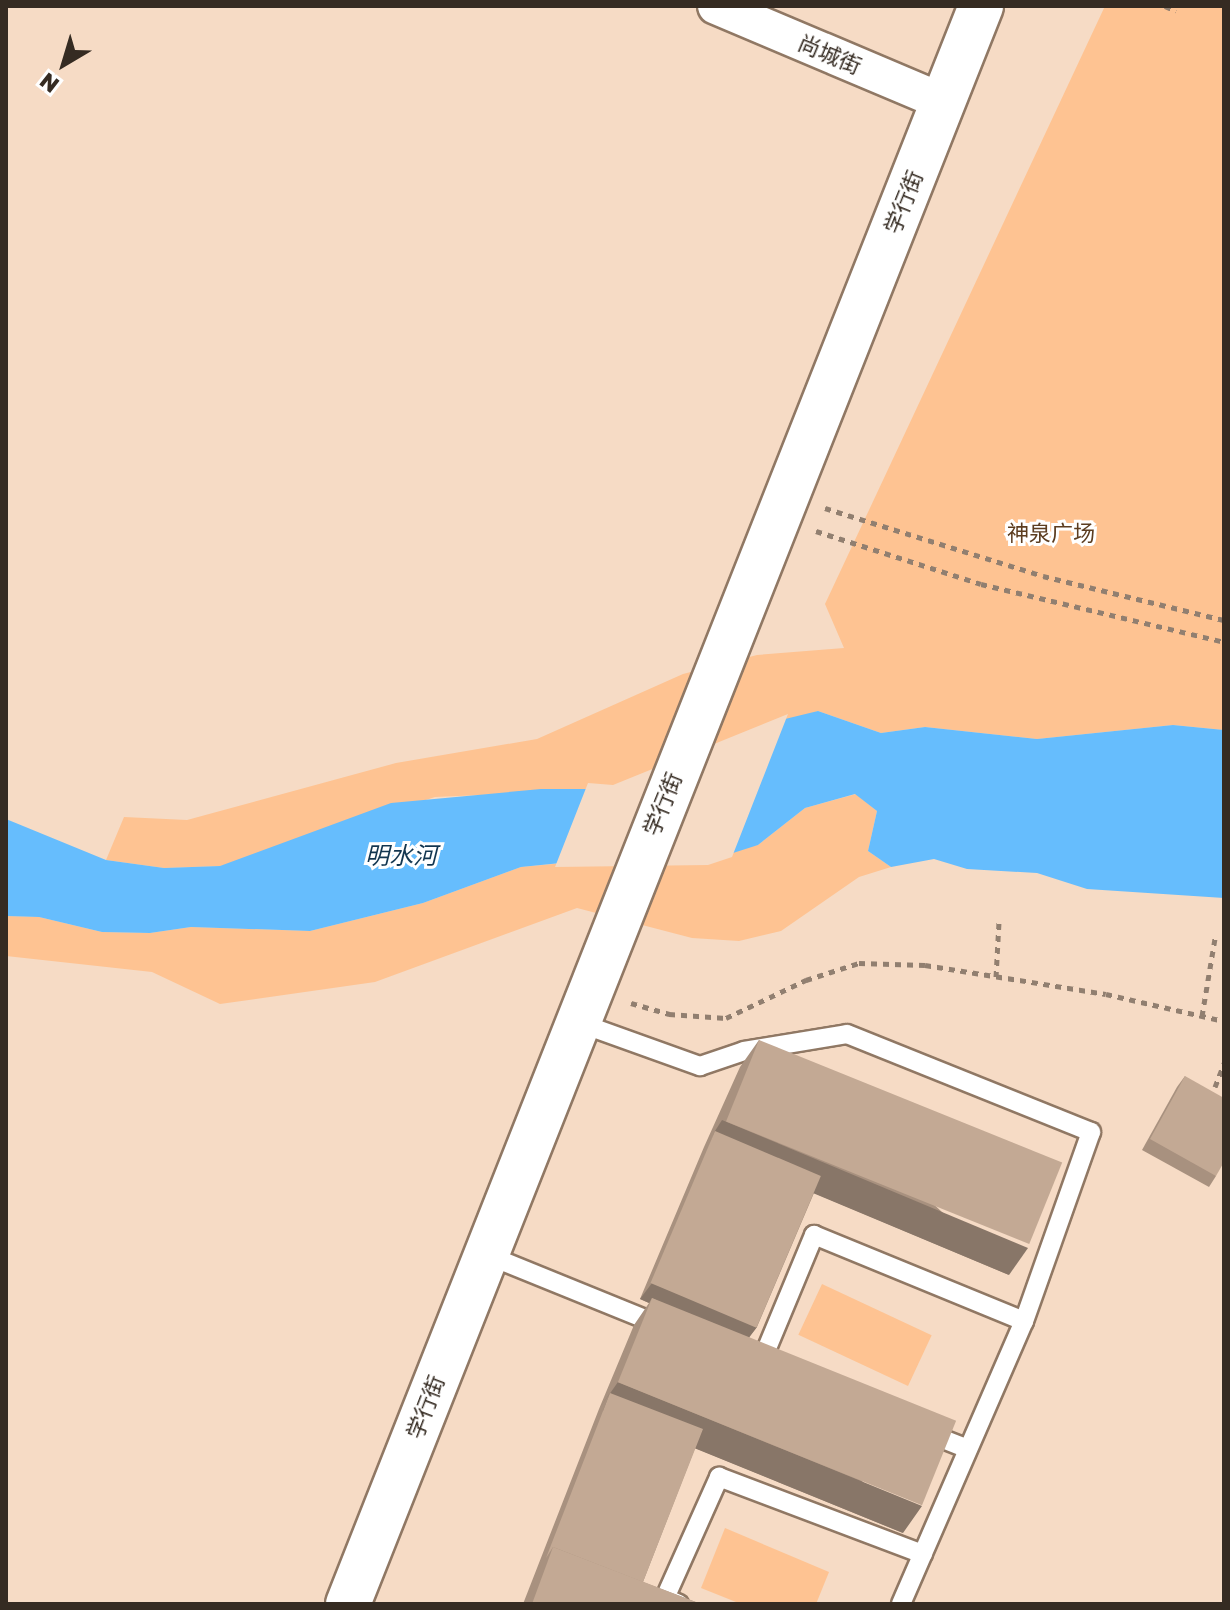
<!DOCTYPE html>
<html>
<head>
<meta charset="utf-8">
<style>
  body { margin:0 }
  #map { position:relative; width:1230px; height:1610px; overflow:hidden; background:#f6dbc5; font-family:"Golos Text","Noto Sans SC",sans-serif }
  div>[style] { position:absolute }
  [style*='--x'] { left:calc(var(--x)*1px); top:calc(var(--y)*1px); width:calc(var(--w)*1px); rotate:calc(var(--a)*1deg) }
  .green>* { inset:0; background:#fec392; transform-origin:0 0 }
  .water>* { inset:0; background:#66bdfd }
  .pier>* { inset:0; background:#f6dbc5 }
  .path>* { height:5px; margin-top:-2.5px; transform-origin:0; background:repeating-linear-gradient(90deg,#917f70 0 6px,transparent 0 12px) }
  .roads { filter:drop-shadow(2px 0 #907864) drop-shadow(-2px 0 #907864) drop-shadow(0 2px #907864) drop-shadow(0 -2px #907864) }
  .lane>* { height:18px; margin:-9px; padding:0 9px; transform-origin:9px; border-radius:9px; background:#fff }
  .street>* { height:36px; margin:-18px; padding:0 18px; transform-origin:18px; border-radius:18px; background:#fff }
  .secondary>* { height:44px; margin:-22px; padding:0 22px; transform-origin:22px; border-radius:22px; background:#fff }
  .wall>* { inset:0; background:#a8917f }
  .shaded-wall>* { inset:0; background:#887668 }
  .building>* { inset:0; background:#c3a994; transform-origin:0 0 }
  span { translate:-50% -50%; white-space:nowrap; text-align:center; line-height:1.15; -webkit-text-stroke:6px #fff; paint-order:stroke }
  .street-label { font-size:22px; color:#352b22 }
  .park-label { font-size:22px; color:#5c3d20 }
  .water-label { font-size:24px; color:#123650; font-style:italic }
  .frame { position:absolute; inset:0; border:8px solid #352b22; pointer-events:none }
  .north { position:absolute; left:24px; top:24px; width:80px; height:80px; -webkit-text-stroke:6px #fff; paint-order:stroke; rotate:218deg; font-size:22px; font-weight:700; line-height:32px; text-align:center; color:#352b22 }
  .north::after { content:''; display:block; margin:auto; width:28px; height:36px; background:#352b22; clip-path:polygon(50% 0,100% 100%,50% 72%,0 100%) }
</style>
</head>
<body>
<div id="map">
  <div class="green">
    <i style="clip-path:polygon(1105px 6px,1224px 6px,1224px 730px,1173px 725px,1037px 739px,925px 727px,881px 733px,818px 711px,614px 789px,435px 797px,221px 866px,164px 868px,106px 860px,124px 817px,187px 820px,396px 763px,537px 739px,683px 674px,757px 655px,844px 648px,825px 604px)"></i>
    <i style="clip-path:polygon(856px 794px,877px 811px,868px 851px,891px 867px,859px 877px,781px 931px,739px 941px,692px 938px,577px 908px,375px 982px,220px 1004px,152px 972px,6px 956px,6px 916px,39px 917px,102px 932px,150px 933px,191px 927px,310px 931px,423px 903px,521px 867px,758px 845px,805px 808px)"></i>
    <i style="left:822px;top:1284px;width:121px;height:56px;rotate:25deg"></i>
    <i style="clip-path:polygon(725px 1528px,829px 1572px,816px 1604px,741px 1604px,701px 1588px)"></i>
  </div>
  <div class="water">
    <i style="clip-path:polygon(818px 711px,881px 733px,925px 727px,1037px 739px,1173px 725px,1224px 730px,1224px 898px,1087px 889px,1037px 873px,967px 869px,934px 859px,891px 867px,868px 851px,877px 811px,855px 794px,805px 808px,758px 845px,708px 861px,581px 861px,521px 867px,423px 903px,310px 931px,191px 927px,150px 933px,102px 932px,39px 917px,6px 916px,6px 819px,106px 860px,164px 868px,220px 866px,391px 803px,541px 789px,614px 789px,785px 719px)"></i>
  </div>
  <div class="pier">
    <i style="clip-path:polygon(788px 714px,732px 857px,708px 865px,555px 867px,588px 783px,613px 785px)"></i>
  </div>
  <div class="path">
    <i style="--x:1165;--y:6;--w:12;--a:24"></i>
    <i style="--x:825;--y:508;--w:228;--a:17.3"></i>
    <i style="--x:1043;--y:576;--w:186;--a:13.7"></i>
    <i style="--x:816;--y:531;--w:173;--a:17.8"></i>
    <i style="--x:981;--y:584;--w:250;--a:13.4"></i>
    <i style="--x:996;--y:977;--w:56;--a:-86.9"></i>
    <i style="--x:631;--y:1003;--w:40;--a:16"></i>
    <i style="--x:669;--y:1014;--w:57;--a:4"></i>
    <i style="--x:726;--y:1018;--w:89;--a:-25.4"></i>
    <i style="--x:806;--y:980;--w:56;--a:-17.8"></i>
    <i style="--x:859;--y:963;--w:66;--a:1.7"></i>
    <i style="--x:925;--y:965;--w:183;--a:9.1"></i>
    <i style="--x:1106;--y:994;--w:121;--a:12.9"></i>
    <i style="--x:1202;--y:1016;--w:79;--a:-80.5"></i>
    <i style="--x:1215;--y:1087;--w:26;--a:-69"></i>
  </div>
  <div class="roads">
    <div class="lane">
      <i style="--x:577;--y:1022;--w:131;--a:19.7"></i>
      <i style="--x:700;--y:1066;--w:46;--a:-18.8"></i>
      <i style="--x:744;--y:1051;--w:104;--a:-9.4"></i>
      <i style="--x:847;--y:1034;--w:263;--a:21.9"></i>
      <i style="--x:1091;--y:1132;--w:201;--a:109.5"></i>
      <i style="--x:1024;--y:1321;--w:309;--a:113.5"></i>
      <i style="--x:485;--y:1254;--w:189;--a:22.1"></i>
      <i style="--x:760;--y:1365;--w:141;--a:-67.4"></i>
      <i style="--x:814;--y:1235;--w:227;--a:22.3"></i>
      <i style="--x:925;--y:1432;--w:46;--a:21.6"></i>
      <i style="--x:679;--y:1604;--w:15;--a:-157"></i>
      <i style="--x:665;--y:1598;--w:133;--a:-65.9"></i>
      <i style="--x:719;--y:1477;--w:218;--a:20.7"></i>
    </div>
    <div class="street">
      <i style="--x:716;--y:6;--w:246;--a:22.9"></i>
    </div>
    <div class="secondary">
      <i style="--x:348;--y:1604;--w:1719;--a:-68.39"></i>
    </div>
  </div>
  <div class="wall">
    <i style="clip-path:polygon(759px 1040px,1009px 1275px,814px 1193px,757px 1327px,749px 1337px,903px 1533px,695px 1448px,643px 1582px,701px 1604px,523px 1604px,599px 1409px,634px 1325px,649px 1303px,640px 1299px,704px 1147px,740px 1067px)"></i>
    <i style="clip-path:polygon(1185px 1076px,1216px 1176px,1209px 1187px,1142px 1150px,1177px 1087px)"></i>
  </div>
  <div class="shaded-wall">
    <i style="clip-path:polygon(722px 1120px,1028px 1248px,1009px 1275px,708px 1149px,715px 1131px)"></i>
    <i style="clip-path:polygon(652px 1283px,757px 1327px,745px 1343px,652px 1298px,649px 1303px,640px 1299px)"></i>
    <i style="clip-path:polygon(618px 1382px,922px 1506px,903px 1533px,603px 1411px,610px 1393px,599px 1409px)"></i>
  </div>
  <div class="building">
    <i style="left:759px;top:1040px;width:327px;height:88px;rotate:22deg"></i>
    <i style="clip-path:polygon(1185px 1076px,1224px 1098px,1224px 1162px,1216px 1176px,1150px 1139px)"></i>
    <i style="left:715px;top:1131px;width:115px;height:165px;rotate:23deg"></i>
    <i style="left:652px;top:1298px;width:328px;height:91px;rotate:22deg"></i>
    <i style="clip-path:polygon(610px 1393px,703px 1429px,643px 1582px,553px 1547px,546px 1558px)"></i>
    <i style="clip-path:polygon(553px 1547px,701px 1604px,532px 1604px)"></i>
  </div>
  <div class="street-label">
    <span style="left:830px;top:54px;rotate:23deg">尚城街</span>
    <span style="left:903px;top:202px;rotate:-68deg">学行街</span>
    <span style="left:662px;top:804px;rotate:-68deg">学行街</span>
    <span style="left:425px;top:1407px;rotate:-69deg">学行街</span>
  </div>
  <div class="park-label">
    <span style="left:1051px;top:533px">神泉广场</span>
  </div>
  <div class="water-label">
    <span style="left:401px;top:855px">明水河</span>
  </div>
  <div class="frame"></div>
  <div class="north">N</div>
</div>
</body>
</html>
